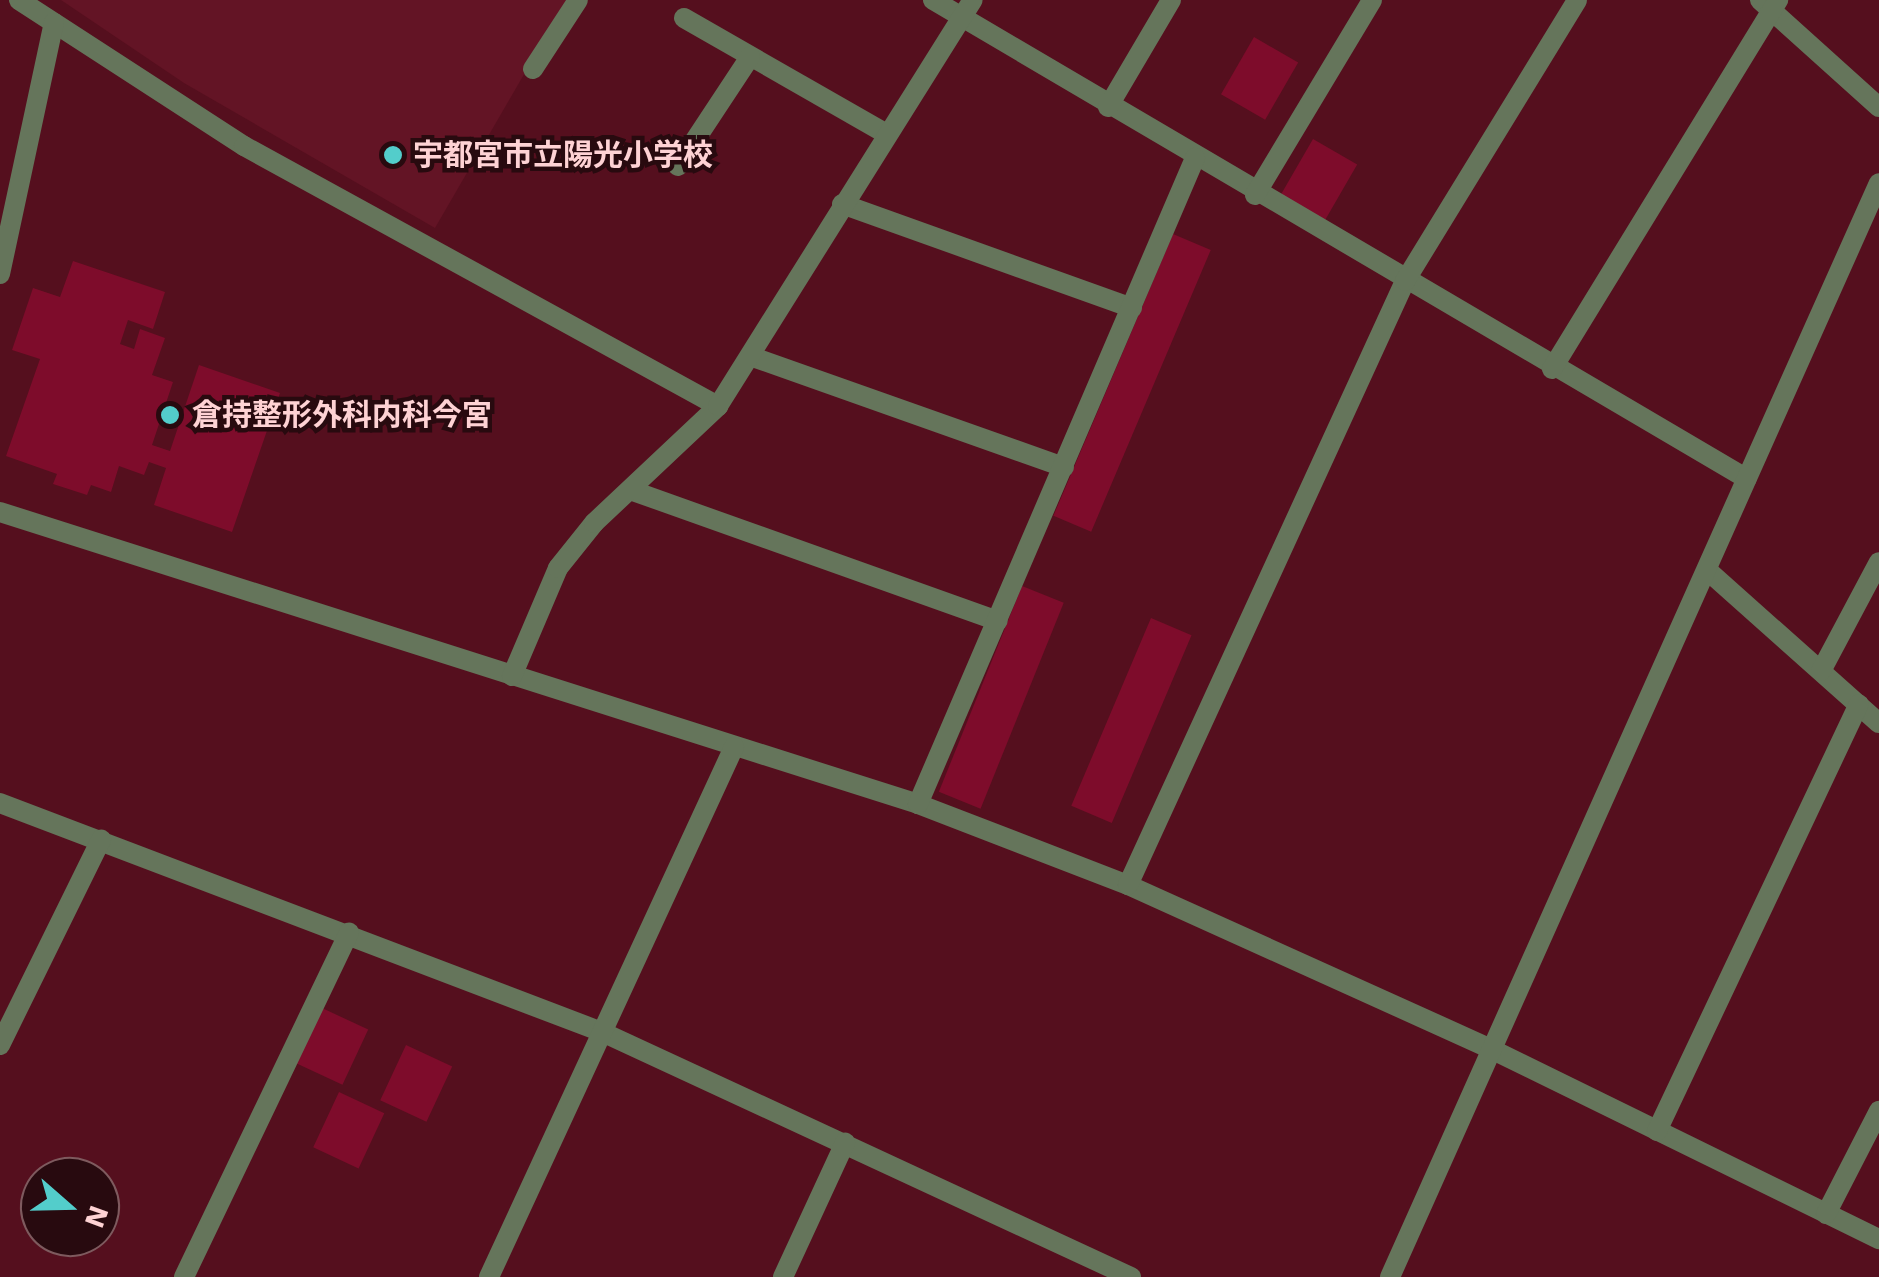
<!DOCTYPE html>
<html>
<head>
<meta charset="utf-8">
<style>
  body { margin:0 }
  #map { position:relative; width:1879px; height:1277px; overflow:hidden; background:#550f1e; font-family:"Work Sans","Noto Sans JP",sans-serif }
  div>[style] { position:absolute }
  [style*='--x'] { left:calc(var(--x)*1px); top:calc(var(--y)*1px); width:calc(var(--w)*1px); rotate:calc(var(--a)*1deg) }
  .built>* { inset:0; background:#631425 }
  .building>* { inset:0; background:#7e0c2b; transform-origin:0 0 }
  .minor>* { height:20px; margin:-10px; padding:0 10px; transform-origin:10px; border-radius:10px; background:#65755b }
  .dots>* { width:28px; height:28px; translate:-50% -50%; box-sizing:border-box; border:5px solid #280a0f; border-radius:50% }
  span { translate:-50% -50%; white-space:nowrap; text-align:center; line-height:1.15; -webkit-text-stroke:9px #280a0f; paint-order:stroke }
  .poi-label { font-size:30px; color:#fed2d4; font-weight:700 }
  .left { translate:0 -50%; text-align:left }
  .north { position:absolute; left:20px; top:1157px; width:100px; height:100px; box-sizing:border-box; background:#280a0f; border:2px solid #7e5a5e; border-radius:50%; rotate:110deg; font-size:28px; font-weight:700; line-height:40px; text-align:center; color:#fed2d4 }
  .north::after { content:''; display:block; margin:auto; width:35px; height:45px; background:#53cdcb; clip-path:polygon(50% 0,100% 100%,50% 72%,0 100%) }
</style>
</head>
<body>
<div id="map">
  <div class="built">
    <i style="clip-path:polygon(61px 0,567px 0,435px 228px,184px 83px)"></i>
  </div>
  <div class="building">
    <i style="left:1254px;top:37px;width:51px;height:66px;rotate:30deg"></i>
    <i style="left:1313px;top:139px;width:51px;height:67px;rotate:30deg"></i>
    <i style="left:1173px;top:234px;width:41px;height:306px;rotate:23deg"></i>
    <i style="clip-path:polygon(73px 261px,165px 292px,153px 329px,128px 320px,120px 344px,134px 349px,140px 329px,165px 338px,152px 375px,173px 382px,152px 445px,170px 451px,199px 365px,280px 393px,232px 532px,154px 505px,166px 468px,149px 462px,144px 475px,119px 466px,111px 492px,91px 485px,87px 495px,53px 484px,57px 474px,6px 456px,40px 359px,12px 350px,33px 288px,60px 297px)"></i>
    <i style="left:1022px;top:586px;width:45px;height:222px;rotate:22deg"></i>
    <i style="left:1151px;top:618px;width:44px;height:204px;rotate:23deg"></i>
    <i style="left:322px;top:1008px;width:51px;height:61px;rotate:25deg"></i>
    <i style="left:406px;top:1045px;width:51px;height:61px;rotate:25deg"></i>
    <i style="left:339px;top:1092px;width:50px;height:61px;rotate:25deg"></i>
  </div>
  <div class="minor">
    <i style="--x:19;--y:0;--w:268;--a:33"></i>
    <i style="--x:244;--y:146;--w:541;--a:28.75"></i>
    <i style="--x:933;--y:0;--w:944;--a:30.47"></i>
    <i style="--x:1760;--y:0;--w:160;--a:42"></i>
    <i style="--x:684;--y:18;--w:232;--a:29.8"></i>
    <i style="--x:533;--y:69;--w:82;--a:-56.9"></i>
    <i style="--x:1108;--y:107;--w:124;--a:-59.5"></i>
    <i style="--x:678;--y:166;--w:131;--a:-56.6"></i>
    <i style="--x:1255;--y:195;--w:227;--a:-59"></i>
    <i style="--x:842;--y:204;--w:308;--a:19.7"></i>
    <i style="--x:0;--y:274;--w:257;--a:-77.9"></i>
    <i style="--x:750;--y:356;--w:333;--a:19.5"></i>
    <i style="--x:1552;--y:369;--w:433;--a:-58.5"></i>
    <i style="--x:633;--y:491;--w:387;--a:19.6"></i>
    <i style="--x:0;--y:512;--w:963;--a:17.64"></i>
    <i style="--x:918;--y:804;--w:225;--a:21.1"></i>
    <i style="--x:1128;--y:885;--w:401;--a:24.3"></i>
    <i style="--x:1493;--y:1050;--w:430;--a:26.1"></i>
    <i style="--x:1707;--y:570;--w:230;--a:41.7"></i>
    <i style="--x:1821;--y:671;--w:123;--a:-62"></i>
    <i style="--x:512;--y:676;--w:117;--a:-66.9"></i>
    <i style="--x:558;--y:568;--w:58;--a:-51.3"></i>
    <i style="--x:594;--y:523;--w:170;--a:-43.3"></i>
    <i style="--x:718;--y:406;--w:479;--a:-57.9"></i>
    <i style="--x:0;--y:803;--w:644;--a:20.83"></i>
    <i style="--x:602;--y:1032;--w:583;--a:24.85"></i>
    <i style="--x:918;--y:804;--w:703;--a:-66.79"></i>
    <i style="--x:1128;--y:885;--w:664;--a:-65.36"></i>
    <i style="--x:1405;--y:281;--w:329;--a:-58.5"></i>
    <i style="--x:0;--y:1045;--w:229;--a:-63.8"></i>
    <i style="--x:1657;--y:1131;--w:472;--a:-64.7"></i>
    <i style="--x:1826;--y:1214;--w:116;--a:-62.8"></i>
    <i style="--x:184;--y:1277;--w:382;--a:-64.4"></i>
    <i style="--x:489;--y:1277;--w:584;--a:-65.19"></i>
    <i style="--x:783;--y:1277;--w:148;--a:-65.2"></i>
    <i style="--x:1390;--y:1277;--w:1198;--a:-65.92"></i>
  </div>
  <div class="dots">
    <i style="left:393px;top:155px;background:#53cdcb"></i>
    <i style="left:170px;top:415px;background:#53cdcb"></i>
  </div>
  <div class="poi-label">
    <span class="left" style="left:413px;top:155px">宇都宮市立陽光小学校</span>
    <span class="left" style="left:192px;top:415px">倉持整形外科内科今宮</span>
  </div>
  <div class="north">N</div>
</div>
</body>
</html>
